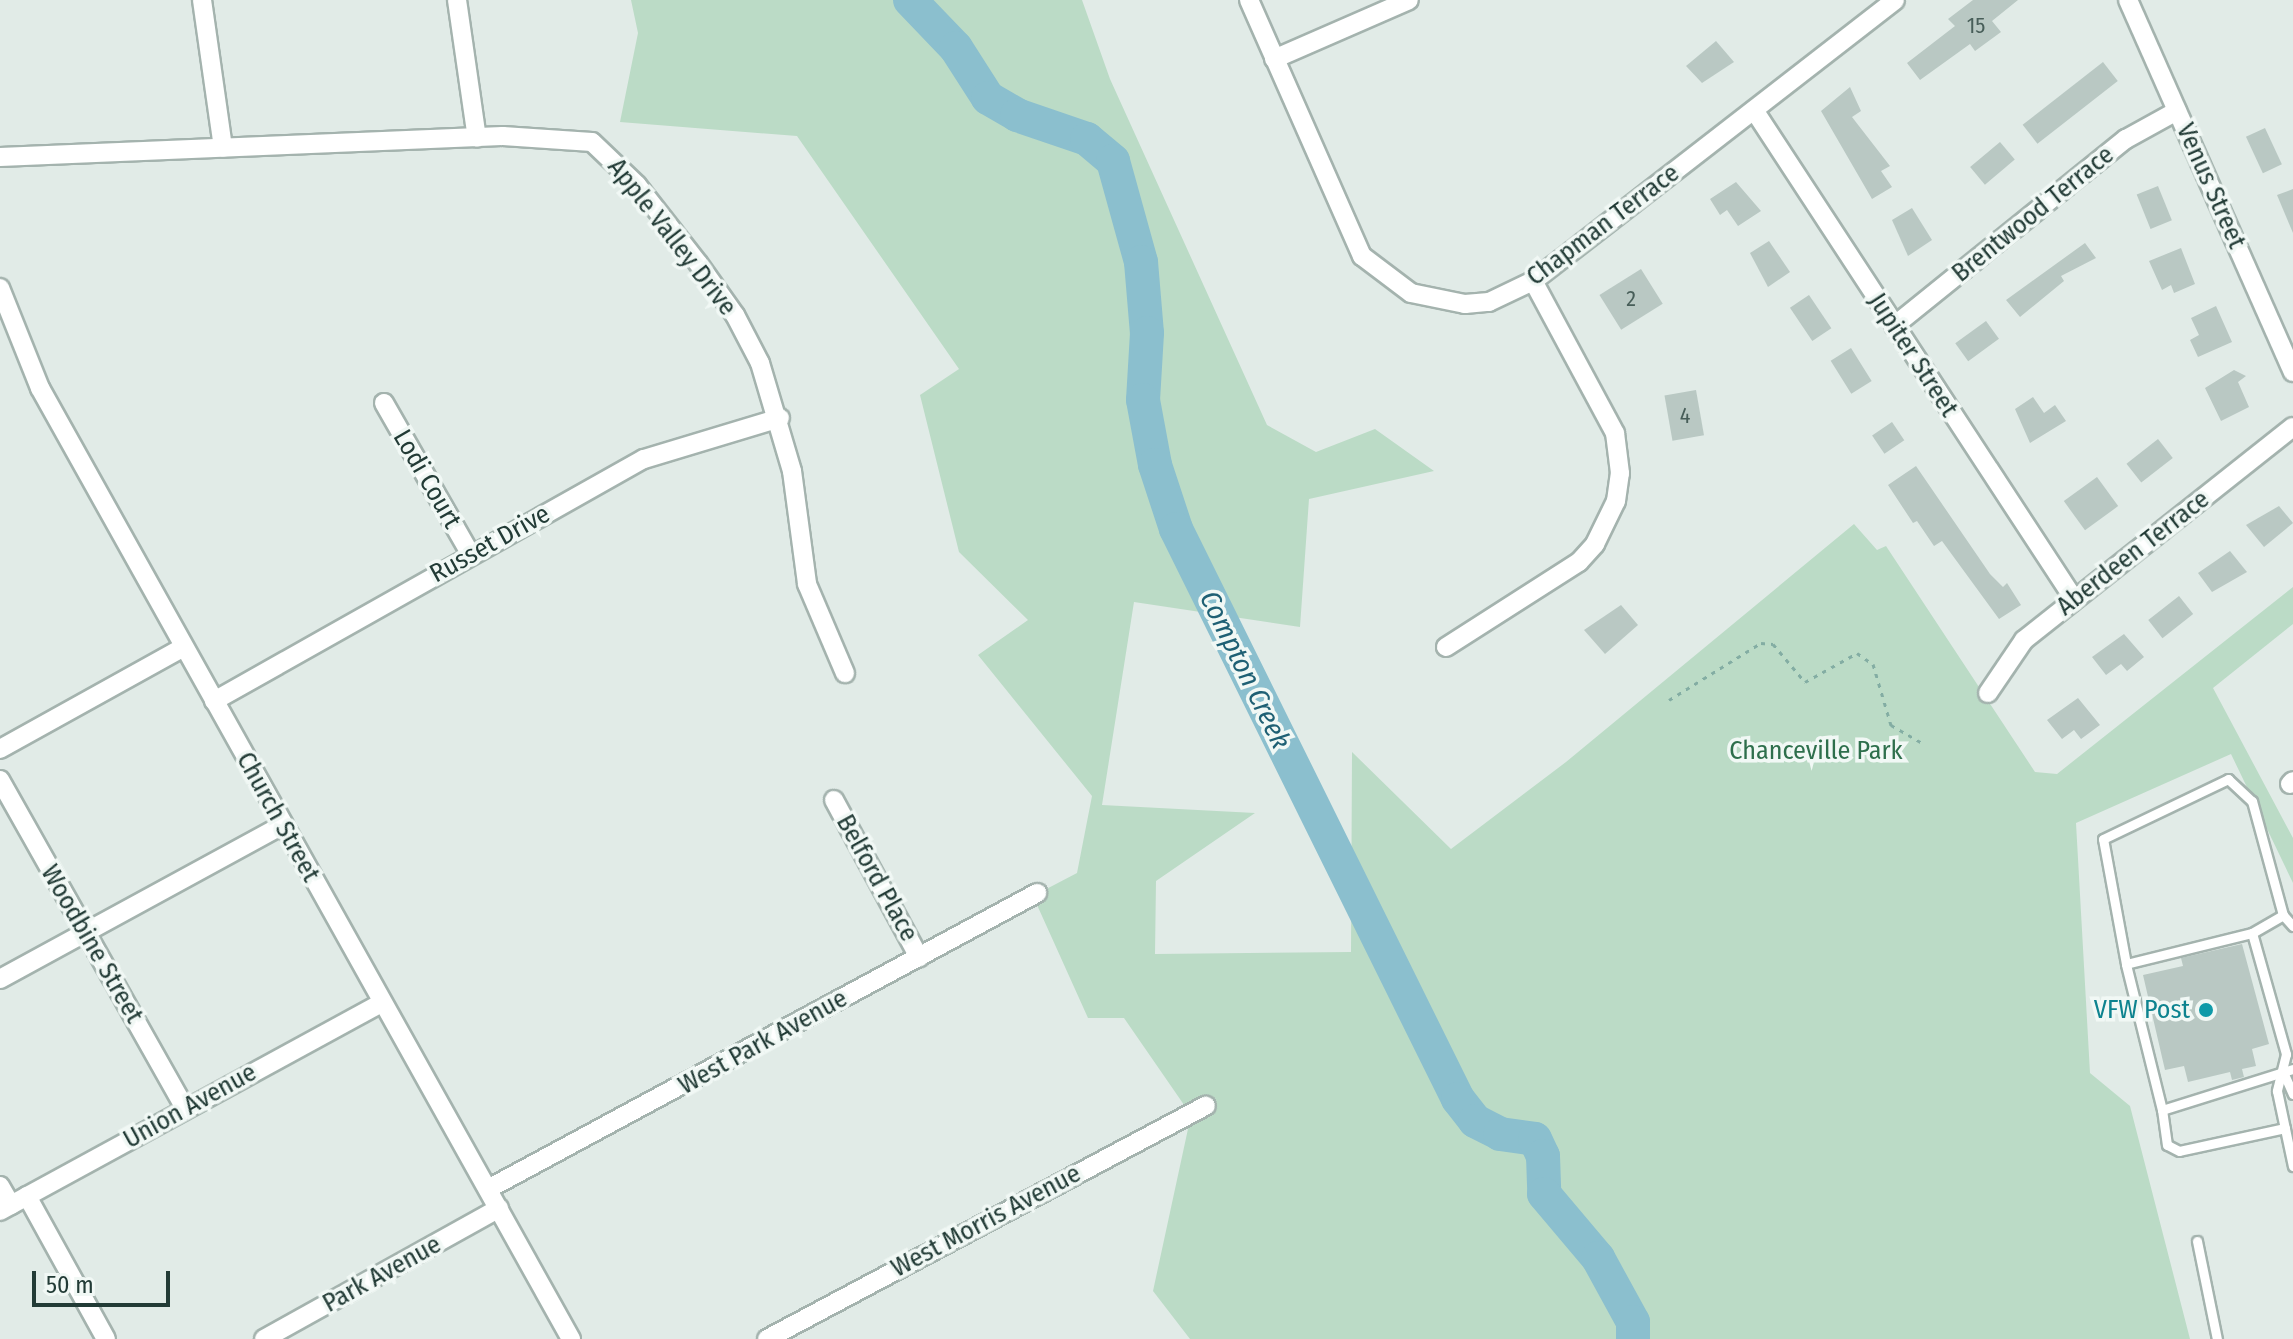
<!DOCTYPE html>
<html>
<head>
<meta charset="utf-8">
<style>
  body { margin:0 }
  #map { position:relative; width:2293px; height:1339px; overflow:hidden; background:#e1ebe7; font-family:"Fira Sans Condensed",sans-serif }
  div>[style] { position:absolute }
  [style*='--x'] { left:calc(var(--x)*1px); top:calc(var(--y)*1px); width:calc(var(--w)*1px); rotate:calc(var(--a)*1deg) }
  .green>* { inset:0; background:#bbdbc6 }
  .river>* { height:34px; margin:-17px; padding:0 17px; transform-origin:17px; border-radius:17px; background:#8bbfce }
  .building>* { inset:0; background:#b9c8c3; transform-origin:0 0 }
  .path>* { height:3px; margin-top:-1.5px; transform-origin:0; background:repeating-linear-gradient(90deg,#83ada3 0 4px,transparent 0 10px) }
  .roads { filter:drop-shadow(2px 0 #a4b3ae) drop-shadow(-2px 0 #a4b3ae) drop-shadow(0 2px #a4b3ae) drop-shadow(0 -2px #a4b3ae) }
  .service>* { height:9px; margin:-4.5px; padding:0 4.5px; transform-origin:4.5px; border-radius:4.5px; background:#fff }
  .minor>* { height:18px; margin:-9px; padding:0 9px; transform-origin:9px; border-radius:9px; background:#fff }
  .dots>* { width:22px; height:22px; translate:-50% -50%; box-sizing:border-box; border:4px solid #f1f8f5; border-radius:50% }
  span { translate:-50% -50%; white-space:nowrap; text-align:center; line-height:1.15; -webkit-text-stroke:7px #f1f8f5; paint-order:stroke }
  .number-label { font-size:22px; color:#485e59 }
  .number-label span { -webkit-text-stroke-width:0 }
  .street-label { font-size:26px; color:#223b36 }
  .park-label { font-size:26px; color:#2e6f4c }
  .culture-label { font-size:26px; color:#0d838f }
  .right { translate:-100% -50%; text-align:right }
  .water-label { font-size:28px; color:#1f6074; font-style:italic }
  .scale { position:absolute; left:32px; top:1271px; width:138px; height:36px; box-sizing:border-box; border:4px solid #223b36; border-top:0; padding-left:10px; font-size:24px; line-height:28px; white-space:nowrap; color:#223b36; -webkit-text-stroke:6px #f1f8f5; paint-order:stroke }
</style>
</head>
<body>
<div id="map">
  <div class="green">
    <i style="clip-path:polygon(631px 0,1082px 0,1110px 79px,1267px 425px,1316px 452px,1375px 429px,1434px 471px,1309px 499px,1300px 627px,1134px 602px,1102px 805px,1255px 813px,1156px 881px,1155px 954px,1351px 952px,1352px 752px,1451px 849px,1566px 762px,1854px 524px,1877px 550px,1886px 546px,2035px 772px,2057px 774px,2293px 587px,2293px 624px,2213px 688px,2293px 838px,2293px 883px,2231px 754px,2076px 823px,2090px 1073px,2130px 1106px,2190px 1339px,1190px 1339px,1153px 1291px,1191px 1115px,1124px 1018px,1088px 1018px,1033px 896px,1077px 873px,1092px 796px,978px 655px,1028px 620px,959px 552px,920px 395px,959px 369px,797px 136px,620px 122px,638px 33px)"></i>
  </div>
  <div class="river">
    <i style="--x:910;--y:0;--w:66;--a:46.2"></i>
    <i style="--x:956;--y:48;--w:59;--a:57.4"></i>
    <i style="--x:988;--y:98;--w:34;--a:30"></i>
    <i style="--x:1017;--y:115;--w:74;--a:18.9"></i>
    <i style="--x:1087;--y:139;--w:34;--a:40"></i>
    <i style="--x:1113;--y:161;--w:105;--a:74.5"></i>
    <i style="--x:1141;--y:262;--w:71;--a:85.2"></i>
    <i style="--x:1147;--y:333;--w:67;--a:93.4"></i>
    <i style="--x:1143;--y:400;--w:66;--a:79.5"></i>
    <i style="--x:1155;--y:465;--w:67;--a:71.8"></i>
    <i style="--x:1176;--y:529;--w:636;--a:63.68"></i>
    <i style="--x:1458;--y:1099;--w:28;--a:52"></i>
    <i style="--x:1475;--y:1121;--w:28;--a:27"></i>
    <i style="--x:1500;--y:1134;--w:35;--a:8"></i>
    <i style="--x:1535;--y:1139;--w:19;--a:65"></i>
    <i style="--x:1543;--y:1156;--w:38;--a:88"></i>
    <i style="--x:1544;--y:1194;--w:84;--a:49.8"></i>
    <i style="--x:1598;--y:1258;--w:73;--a:61.3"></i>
    <i style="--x:1633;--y:1322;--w:17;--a:90"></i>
  </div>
  <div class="building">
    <i style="clip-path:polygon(1973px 0,2018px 0,1992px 21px,2001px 32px,1975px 51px,1970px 44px,1920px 80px,1907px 63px,1955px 26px,1948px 19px)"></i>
    <i style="clip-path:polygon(1716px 41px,1734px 62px,1702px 83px,1686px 66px)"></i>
    <i style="left:2103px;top:62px;width:24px;height:102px;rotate:52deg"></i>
    <i style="clip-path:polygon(1850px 87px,1861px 111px,1852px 117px,1890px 166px,1881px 171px,1892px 187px,1872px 199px,1821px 111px)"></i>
    <i style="left:2265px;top:128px;width:40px;height:21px;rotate:65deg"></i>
    <i style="left:2000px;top:142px;width:23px;height:39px;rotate:50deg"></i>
    <i style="clip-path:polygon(1736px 182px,1761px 211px,1738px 226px,1727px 210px,1720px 215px,1710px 199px)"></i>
    <i style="left:2158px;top:186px;width:37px;height:23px;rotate:68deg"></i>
    <i style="clip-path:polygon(2293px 189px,2293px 233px,2277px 195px)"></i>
    <i style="clip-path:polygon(1912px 208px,1932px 240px,1908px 256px,1892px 220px)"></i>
    <i style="clip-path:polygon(1769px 241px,1790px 272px,1768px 287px,1750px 253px)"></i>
    <i style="clip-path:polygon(2085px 243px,2096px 258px,2061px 276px,2064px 281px,2020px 317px,2006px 300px)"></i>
    <i style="clip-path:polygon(2181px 248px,2195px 284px,2174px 293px,2171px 285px,2162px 290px,2149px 261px)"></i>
    <i style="left:1641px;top:269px;width:41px;height:49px;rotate:58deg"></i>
    <i style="left:1809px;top:295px;width:40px;height:23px;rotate:56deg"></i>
    <i style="clip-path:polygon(2216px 306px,2232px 342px,2198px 357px,2190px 340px,2199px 335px,2191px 318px)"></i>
    <i style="left:1986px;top:321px;width:22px;height:38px;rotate:54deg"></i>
    <i style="left:1851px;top:348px;width:39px;height:24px;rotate:58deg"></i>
    <i style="clip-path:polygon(2234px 370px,2246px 376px,2238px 382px,2249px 407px,2221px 421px,2205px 388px)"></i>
    <i style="left:1696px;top:390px;width:46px;height:32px;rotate:80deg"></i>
    <i style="clip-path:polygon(2033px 397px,2044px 413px,2055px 405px,2066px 421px,2030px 443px,2015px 409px)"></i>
    <i style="left:1892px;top:422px;width:22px;height:24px;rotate:56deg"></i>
    <i style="left:2158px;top:439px;width:24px;height:40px;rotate:52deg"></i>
    <i style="clip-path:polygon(1916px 466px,1990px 574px,2003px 587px,2007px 583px,2021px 605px,1999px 619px,1942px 541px,1934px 546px,1917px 521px,1913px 523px,1888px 485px)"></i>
    <i style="left:2097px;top:477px;width:36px;height:41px;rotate:54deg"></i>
    <i style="clip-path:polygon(2279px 506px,2293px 523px,2264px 547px,2246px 525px)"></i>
    <i style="clip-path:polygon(2230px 551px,2247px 572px,2212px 592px,2198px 573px)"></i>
    <i style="left:2179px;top:596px;width:23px;height:39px;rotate:52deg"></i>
    <i style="clip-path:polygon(1621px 605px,1638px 625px,1605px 654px,1584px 630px)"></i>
    <i style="clip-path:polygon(2124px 634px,2144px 657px,2127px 671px,2121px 664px,2106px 675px,2092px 657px)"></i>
    <i style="clip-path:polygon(2078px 698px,2100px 725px,2081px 739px,2074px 730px,2062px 739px,2047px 720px)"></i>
    <i style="clip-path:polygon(2242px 944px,2269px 1044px,2252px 1049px,2256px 1066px,2242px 1069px,2244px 1077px,2232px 1080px,2230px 1072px,2188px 1082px,2184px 1066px,2165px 1070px,2143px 975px,2183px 966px,2181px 958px)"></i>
  </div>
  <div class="path">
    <i style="--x:1669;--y:700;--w:108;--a:-31.8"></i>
    <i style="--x:1761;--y:643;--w:12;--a:5"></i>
    <i style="--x:1773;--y:644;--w:50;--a:49.9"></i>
    <i style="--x:1805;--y:682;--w:60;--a:-29.1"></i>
    <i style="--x:1857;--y:653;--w:19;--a:35"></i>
    <i style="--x:1873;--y:664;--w:64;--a:73.6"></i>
    <i style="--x:1891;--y:725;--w:36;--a:30"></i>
  </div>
  <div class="roads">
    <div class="service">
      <i style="--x:2252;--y:933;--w:126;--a:74.3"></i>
      <i style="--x:2286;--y:1054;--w:38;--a:104"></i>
      <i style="--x:2277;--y:1091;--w:77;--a:78"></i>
      <i style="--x:2126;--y:964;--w:130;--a:-13.8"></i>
      <i style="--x:2252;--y:933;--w:36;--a:-30"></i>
      <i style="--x:2284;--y:1074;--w:22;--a:66"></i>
      <i style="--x:2162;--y:1110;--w:150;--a:-103.9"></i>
      <i style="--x:2126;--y:964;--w:127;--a:-100.4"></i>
      <i style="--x:2103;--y:839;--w:139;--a:-25.6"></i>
      <i style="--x:2228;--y:779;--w:33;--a:43"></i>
      <i style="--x:2252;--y:801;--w:118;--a:74.8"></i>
      <i style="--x:2283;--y:915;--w:15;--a:48"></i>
      <i style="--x:2285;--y:1128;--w:108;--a:167.8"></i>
      <i style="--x:2179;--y:1151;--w:13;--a:-153"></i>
      <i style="--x:2167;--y:1145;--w:35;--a:-98"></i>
      <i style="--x:2162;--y:1110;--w:137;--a:-17.4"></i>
      <i style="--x:2197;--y:1241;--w:100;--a:78.5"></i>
    </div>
    <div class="minor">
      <i style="--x:202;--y:0;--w:149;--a:81.9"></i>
      <i style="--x:457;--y:0;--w:139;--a:81.8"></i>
      <i style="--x:1249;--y:0;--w:280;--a:66.2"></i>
      <i style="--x:1362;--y:256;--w:61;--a:37.1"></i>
      <i style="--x:1411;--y:293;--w:55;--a:11.5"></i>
      <i style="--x:1465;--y:304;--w:24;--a:-5"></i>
      <i style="--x:1489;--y:302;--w:49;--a:-25.5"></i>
      <i style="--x:1533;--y:281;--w:458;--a:-37.8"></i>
      <i style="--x:2128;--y:0;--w:407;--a:66.1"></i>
      <i style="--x:1274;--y:59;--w:147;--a:-23.6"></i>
      <i style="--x:1754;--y:110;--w:584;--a:56.8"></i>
      <i style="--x:0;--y:157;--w:503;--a:-2.39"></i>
      <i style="--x:503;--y:136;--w:89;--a:3.9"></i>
      <i style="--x:592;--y:142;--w:62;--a:43.7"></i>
      <i style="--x:637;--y:185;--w:99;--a:52"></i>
      <i style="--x:698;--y:263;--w:64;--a:54.6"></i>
      <i style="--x:735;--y:315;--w:54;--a:62.5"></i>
      <i style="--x:760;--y:363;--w:113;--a:73.5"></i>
      <i style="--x:792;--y:471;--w:114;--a:82.4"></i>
      <i style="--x:807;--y:584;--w:97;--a:66.9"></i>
      <i style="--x:0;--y:288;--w:108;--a:68.2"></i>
      <i style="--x:40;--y:388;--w:1089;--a:60.82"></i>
      <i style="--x:1894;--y:326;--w:298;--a:-38.9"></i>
      <i style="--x:2126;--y:139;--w:58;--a:-28.8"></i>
      <i style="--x:384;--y:403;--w:175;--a:60.2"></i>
      <i style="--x:1446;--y:647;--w:158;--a:-32.6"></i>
      <i style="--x:1579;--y:562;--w:24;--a:-48"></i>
      <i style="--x:1595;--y:544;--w:48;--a:-64"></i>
      <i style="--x:1616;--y:501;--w:28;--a:-82"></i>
      <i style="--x:1620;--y:473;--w:40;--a:-97.1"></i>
      <i style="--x:1615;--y:433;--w:173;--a:-118.3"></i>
      <i style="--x:1988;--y:693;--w:64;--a:-55.8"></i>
      <i style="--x:2024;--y:640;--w:343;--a:-38.4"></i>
      <i style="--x:214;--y:701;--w:493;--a:-29.4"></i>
      <i style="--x:644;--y:459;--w:142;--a:-16.8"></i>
      <i style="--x:0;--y:749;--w:210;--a:-29"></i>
      <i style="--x:0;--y:780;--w:377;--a:60.6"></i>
      <i style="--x:2290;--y:784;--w:4;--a:-45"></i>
      <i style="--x:834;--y:800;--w:179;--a:61.6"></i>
      <i style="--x:0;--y:979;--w:321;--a:-28.6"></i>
      <i style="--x:0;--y:1186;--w:22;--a:60"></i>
      <i style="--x:488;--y:1189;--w:624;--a:-28.33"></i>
      <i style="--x:27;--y:1196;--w:163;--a:61.1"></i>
      <i style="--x:0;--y:1211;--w:434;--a:-28.6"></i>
      <i style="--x:264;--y:1339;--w:269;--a:-29.1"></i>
      <i style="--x:767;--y:1339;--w:497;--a:-28"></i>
    </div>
  </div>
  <div class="dots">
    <i style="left:2206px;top:1010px;background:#0f9aa8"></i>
  </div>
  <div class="number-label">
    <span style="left:1976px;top:26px">15</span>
    <span style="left:1631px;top:299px">2</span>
    <span style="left:1685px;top:416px">4</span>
  </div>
  <div class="street-label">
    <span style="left:2211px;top:186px;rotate:66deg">Venus Street</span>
    <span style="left:2033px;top:214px;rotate:-39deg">Brentwood Terrace</span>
    <span style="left:1603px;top:225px;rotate:-37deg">Chapman Terrace</span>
    <span style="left:672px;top:237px;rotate:52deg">Apple Valley Drive</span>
    <span style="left:1913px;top:355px;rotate:57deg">Jupiter Street</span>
    <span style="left:427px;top:479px;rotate:60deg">Lodi Court</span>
    <span style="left:490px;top:544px;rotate:-29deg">Russet Drive</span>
    <span style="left:2133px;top:553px;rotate:-38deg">Aberdeen Terrace</span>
    <span style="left:278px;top:817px;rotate:61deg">Church Street</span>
    <span style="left:877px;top:878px;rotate:61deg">Belford Place</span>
    <span style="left:92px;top:944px;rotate:60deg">Woodbine Street</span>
    <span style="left:763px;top:1042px;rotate:-29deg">West Park Avenue</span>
    <span style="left:190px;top:1106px;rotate:-29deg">Union Avenue</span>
    <span style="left:986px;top:1221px;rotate:-28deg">West Morris Avenue</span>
    <span style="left:382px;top:1274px;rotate:-29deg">Park Avenue</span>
  </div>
  <div class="park-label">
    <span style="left:1816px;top:751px">Chanceville Park</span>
  </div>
  <div class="culture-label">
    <span class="right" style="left:2190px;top:1010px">VFW Post</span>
  </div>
  <div class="water-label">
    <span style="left:1245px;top:670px;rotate:64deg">Compton Creek</span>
  </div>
  <div class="scale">50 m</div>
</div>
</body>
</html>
